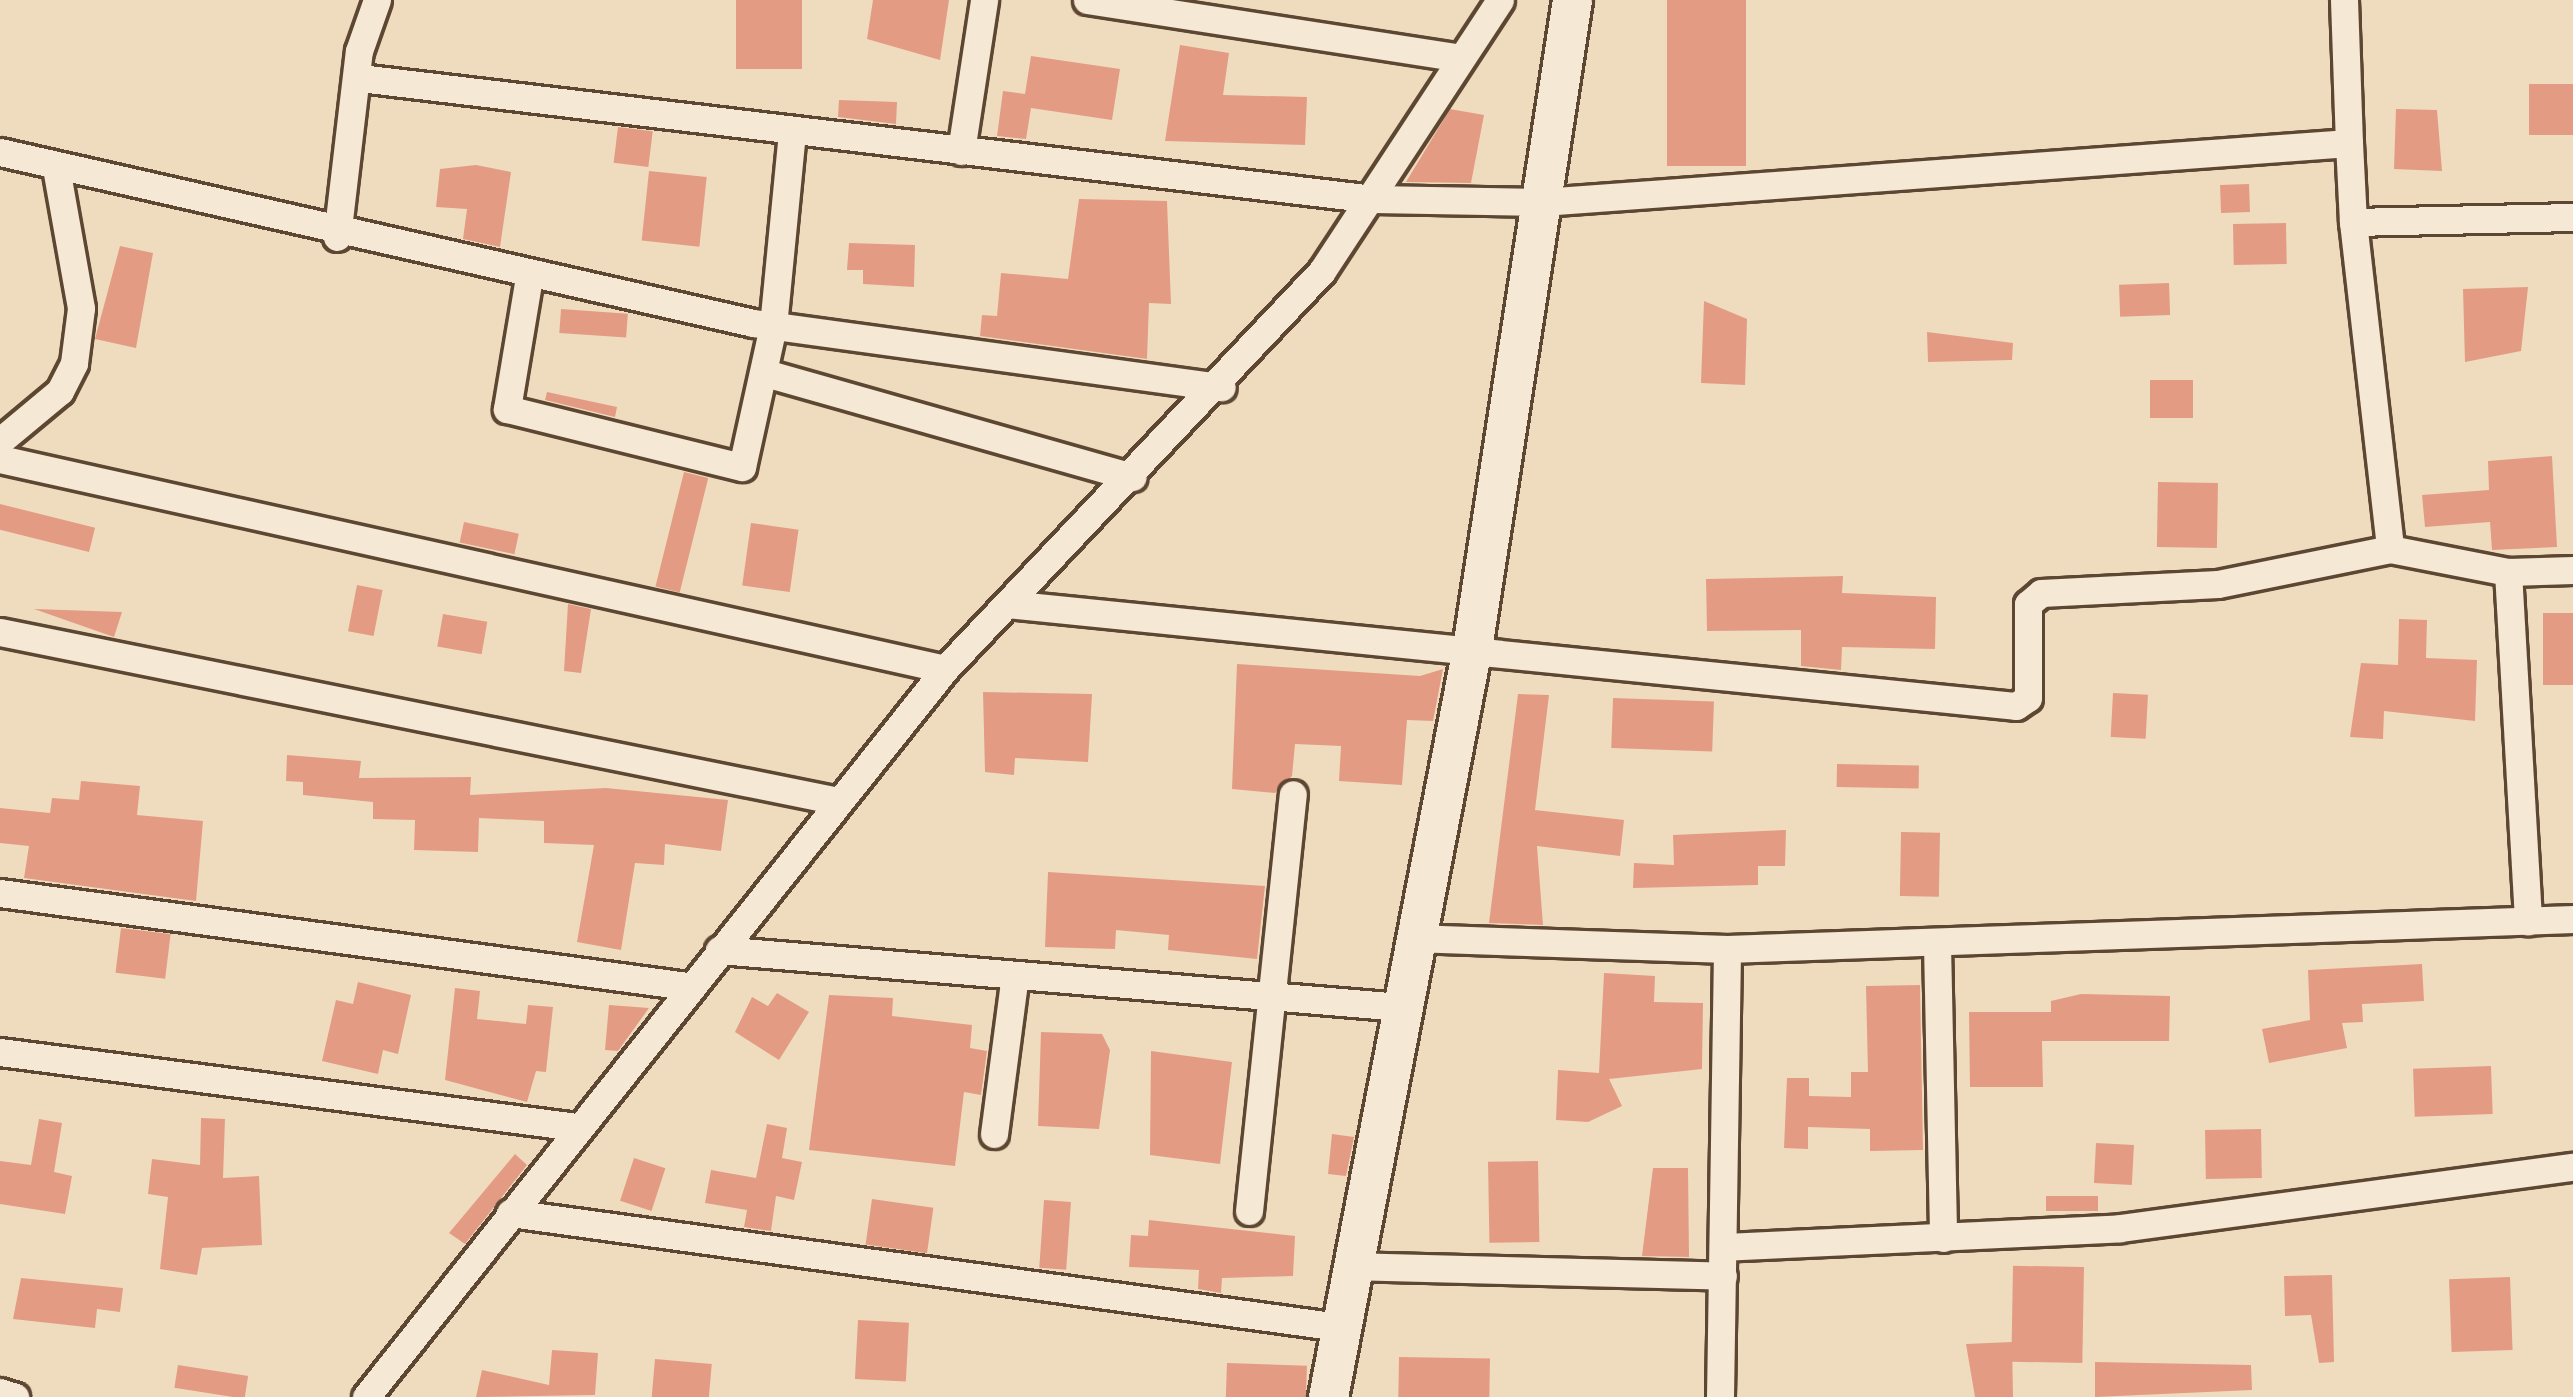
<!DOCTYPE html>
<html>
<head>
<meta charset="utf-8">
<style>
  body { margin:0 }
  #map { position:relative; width:2573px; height:1397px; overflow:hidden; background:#efdcbe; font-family:"Libre Bodoni",serif }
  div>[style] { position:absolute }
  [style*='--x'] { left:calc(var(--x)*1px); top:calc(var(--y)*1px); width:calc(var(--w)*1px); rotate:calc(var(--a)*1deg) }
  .building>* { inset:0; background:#e39c83; transform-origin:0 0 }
  .roads { filter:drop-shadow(3px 0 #5d4732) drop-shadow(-3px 0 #5d4732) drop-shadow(0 3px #5d4732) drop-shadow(0 -3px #5d4732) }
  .street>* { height:27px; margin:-13.5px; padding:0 13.5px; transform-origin:13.5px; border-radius:13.5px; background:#f5e8d5 }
  .secondary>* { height:39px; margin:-19.5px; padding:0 19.5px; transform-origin:19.5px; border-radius:19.5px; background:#f5e8d5 }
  span { translate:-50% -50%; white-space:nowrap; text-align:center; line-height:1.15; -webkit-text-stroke:12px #f5e8d5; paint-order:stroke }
</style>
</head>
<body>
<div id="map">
  <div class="building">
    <i style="left:736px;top:0;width:66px;height:69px"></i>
    <i style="clip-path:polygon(873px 0,949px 0,940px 60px,867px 39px)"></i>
    <i style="left:1667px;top:0;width:79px;height:166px"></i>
    <i style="clip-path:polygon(1180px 45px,1229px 53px,1223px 95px,1307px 97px,1305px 145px,1165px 141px)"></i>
    <i style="clip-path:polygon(1031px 56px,1120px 69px,1112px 120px,1031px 108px,1026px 139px,997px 136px,1003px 91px,1025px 94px)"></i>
    <i style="left:2529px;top:84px;width:44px;height:51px"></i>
    <i style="clip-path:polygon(839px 100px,897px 102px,896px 124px,838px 117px)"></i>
    <i style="clip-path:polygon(1450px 109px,1484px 115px,1471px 183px,1406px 182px)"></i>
    <i style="clip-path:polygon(2396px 109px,2437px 110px,2442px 171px,2394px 169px)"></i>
    <i style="left:618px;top:127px;width:35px;height:36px;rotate:7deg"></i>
    <i style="clip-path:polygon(476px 165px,511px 172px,500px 247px,463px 239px,467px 209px,436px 207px,440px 169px)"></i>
    <i style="left:649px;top:171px;width:58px;height:70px;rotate:6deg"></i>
    <i style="left:2249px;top:184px;width:28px;height:29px;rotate:88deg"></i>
    <i style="clip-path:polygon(1079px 199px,1167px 201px,1171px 304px,1149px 303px,1147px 359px,980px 336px,982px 315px,997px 316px,1001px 273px,1068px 279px)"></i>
    <i style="left:2286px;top:223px;width:41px;height:53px;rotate:89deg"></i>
    <i style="clip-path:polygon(849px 243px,915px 245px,914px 287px,863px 284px,863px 270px,847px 270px)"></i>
    <i style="clip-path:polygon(120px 246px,153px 253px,136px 348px,95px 339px)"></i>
    <i style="left:2169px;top:283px;width:32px;height:50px;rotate:88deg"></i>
    <i style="clip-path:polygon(2528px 287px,2521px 351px,2465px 362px,2463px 289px)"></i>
    <i style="clip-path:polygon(1704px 301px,1747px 319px,1745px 385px,1701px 383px)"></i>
    <i style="left:561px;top:309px;width:67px;height:24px;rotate:4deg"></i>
    <i style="clip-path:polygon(1927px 332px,2013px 343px,2012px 360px,1928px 362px)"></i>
    <i style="left:2150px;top:380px;width:43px;height:38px"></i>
    <i style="clip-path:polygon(547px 392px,617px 407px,615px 417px,545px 400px)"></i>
    <i style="clip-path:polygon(2552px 456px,2557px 547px,2492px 550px,2490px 522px,2425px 527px,2422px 495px,2489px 490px,2488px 461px)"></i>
    <i style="left:684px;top:472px;width:25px;height:118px;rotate:14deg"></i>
    <i style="left:2158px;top:482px;width:60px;height:65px;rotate:1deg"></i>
    <i style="left:0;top:504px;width:98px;height:25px;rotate:14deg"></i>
    <i style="left:464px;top:522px;width:56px;height:21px;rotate:12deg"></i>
    <i style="left:751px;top:523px;width:48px;height:63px;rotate:8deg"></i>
    <i style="clip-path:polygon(1843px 576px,1842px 593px,1936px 597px,1935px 649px,1842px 647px,1841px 670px,1801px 666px,1801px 630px,1707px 631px,1706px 579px)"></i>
    <i style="left:357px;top:585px;width:26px;height:47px;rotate:11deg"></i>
    <i style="clip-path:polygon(568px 604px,591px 609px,581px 673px,564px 671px)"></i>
    <i style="clip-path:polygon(34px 609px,122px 612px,114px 637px)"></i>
    <i style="left:2543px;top:613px;width:30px;height:72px"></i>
    <i style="left:443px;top:614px;width:45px;height:33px;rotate:10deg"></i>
    <i style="clip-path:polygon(2399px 619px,2427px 620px,2426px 658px,2477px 660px,2475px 721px,2384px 711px,2383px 739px,2350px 737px,2361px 663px,2398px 665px)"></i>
    <i style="clip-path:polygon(1237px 664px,1420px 676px,1443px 669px,1433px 721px,1407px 720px,1402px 785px,1339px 781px,1341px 746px,1295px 744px,1292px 776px,1275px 793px,1232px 789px)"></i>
    <i style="clip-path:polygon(983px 692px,1092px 694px,1088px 762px,1015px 758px,1014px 775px,985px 772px)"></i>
    <i style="left:2113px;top:693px;width:35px;height:44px;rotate:3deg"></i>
    <i style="clip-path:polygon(1518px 694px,1549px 695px,1535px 810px,1624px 820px,1620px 856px,1537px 846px,1543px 925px,1489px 923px)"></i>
    <i style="left:1613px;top:698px;width:101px;height:50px;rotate:2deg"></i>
    <i style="clip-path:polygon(287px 755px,361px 761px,359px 778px,471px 777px,470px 795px,606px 788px,728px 800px,721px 851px,665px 844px,664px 865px,635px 863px,621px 950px,577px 942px,594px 845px,544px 843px,544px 821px,479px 818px,478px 852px,414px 850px,415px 820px,373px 819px,373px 802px,303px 795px,303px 782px,286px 781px)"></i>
    <i style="left:1837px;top:764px;width:82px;height:23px;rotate:1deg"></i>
    <i style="clip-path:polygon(81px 781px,140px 786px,137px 815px,203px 821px,196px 901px,24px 878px,29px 846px,0 843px,0 808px,50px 813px,52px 798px,79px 800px)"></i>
    <i style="clip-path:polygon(1786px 830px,1785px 866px,1758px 866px,1758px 885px,1633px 888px,1634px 863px,1674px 865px,1673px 835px)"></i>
    <i style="left:1901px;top:832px;width:39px;height:64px;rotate:1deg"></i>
    <i style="clip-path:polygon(1048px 872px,1265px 886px,1257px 959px,1168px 950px,1169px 935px,1116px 930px,1115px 949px,1045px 947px)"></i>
    <i style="left:121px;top:928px;width:50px;height:45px;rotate:7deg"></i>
    <i style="clip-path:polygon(2422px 964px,2424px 1001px,2362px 1004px,2363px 1022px,2342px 1023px,2347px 1048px,2269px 1063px,2262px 1029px,2310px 1020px,2308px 970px)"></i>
    <i style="clip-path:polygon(1604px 973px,1655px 976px,1654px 1002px,1703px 1003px,1702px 1069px,1609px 1079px,1622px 1106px,1588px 1122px,1556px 1120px,1558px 1070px,1599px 1073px)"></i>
    <i style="clip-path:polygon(358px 982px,411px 995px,398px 1054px,383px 1050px,378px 1074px,322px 1061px,336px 1000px,353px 1004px)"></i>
    <i style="clip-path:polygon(1920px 985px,1923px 1150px,1870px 1151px,1870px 1129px,1808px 1127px,1808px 1149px,1784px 1148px,1787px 1078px,1809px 1078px,1809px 1096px,1851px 1097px,1851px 1072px,1868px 1072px,1866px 986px)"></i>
    <i style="clip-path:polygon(455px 988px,480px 991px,477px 1019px,526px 1024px,528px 1005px,553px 1007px,546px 1072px,536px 1071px,527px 1102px,445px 1080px)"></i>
    <i style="clip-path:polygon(777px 993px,809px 1012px,779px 1060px,735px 1032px,752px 997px,768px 1006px)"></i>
    <i style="clip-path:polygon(2081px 994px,2170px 996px,2169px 1041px,2042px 1041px,2043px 1087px,1970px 1087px,1969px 1012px,2051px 1012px,2051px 1001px)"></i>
    <i style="clip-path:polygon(829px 995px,893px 998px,892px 1016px,972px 1025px,970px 1048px,987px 1051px,981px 1095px,964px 1092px,955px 1166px,809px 1150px)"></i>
    <i style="clip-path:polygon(609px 1005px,649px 1008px,618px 1051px,605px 1050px)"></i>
    <i style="clip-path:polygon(1041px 1032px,1102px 1034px,1110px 1050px,1099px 1129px,1038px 1126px)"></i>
    <i style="clip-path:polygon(1151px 1051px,1232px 1062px,1220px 1164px,1150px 1155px)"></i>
    <i style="left:2491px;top:1066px;width:48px;height:78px;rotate:88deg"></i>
    <i style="clip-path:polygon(201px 1118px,225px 1119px,223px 1178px,259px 1176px,262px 1245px,202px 1248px,197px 1275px,160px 1269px,168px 1197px,148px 1194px,152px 1159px,200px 1165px)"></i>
    <i style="clip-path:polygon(39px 1119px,62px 1123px,54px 1172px,72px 1176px,65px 1214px,0 1204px,0 1161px,31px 1165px)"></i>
    <i style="clip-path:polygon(767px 1124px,787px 1128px,782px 1158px,802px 1162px,794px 1200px,776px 1196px,771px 1231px,744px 1227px,747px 1210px,705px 1203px,711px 1170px,756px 1178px)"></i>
    <i style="left:2261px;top:1129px;width:49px;height:56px;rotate:89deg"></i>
    <i style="clip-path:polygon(1332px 1134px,1354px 1137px,1346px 1176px,1328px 1174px)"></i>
    <i style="left:2096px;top:1143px;width:38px;height:40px;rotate:3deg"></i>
    <i style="clip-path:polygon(515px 1154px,527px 1165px,465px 1244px,449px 1233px)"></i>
    <i style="left:634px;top:1158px;width:33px;height:45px;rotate:18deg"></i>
    <i style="left:1538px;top:1161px;width:81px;height:50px;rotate:89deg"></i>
    <i style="clip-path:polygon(1653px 1168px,1688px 1168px,1689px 1257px,1642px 1256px)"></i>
    <i style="left:2098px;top:1196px;width:15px;height:52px;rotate:90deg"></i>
    <i style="left:872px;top:1199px;width:62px;height:46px;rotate:8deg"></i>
    <i style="left:1044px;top:1200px;width:27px;height:68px;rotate:4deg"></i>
    <i style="clip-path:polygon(1149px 1220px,1295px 1236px,1293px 1276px,1222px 1278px,1221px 1293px,1198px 1289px,1199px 1270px,1129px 1267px,1131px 1235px,1148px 1236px)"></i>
    <i style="left:2084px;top:1267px;width:96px;height:71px;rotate:91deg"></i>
    <i style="clip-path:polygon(2332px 1275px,2334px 1362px,2319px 1363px,2311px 1315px,2285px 1316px,2284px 1276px)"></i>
    <i style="left:2510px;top:1277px;width:73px;height:61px;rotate:88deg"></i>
    <i style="clip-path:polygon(21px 1278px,123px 1288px,120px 1312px,97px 1309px,95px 1328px,13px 1319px)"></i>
    <i style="left:858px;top:1320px;width:51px;height:59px;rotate:3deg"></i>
    <i style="clip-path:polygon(2012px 1342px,2013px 1397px,1975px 1397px,1966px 1344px)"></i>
    <i style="clip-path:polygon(552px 1350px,598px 1353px,595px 1395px,476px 1397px,482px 1370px,549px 1385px)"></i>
    <i style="left:1399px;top:1357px;width:91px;height:40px;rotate:1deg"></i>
    <i style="left:655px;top:1359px;width:57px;height:38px;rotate:5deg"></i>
    <i style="clip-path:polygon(2095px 1362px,2251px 1365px,2252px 1390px,2095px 1397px)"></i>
    <i style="left:1227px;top:1363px;width:80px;height:34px;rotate:2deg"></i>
    <i style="left:178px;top:1365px;width:71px;height:23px;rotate:9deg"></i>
  </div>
  <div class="roads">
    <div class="street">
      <i style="--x:1087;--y:0;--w:371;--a:8.8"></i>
      <i style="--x:2344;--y:0;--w:143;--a:88"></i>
      <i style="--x:360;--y:78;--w:1020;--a:6.81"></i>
      <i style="--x:1373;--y:199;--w:169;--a:1"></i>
      <i style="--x:1542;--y:202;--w:809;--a:-4.18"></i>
      <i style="--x:2349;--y:143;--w:79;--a:87.1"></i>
      <i style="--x:2353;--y:222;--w:220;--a:-1.3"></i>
      <i style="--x:961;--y:151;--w:153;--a:-81.3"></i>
      <i style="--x:0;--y:152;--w:772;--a:12.79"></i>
      <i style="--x:753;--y:323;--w:473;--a:7.8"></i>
      <i style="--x:2353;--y:222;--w:329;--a:83.5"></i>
      <i style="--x:337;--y:237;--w:187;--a:-83.3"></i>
      <i style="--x:359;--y:51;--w:54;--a:-70.6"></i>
      <i style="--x:529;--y:277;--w:134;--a:99.5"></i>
      <i style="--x:507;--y:409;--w:242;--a:13.9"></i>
      <i style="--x:742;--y:467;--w:144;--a:-77.6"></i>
      <i style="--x:773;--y:326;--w:196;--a:-84.4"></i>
      <i style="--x:765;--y:373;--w:382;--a:15.8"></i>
      <i style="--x:0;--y:441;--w:78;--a:-39.8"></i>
      <i style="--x:60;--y:391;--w:31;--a:-63"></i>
      <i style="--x:74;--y:363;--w:55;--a:-82.7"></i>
      <i style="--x:81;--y:308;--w:143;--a:-100.1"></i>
      <i style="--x:0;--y:459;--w:968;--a:12.53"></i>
      <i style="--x:2508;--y:572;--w:350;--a:86.7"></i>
      <i style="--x:1007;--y:604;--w:1014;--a:5.77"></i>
      <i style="--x:2016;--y:706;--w:14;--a:-34"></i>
      <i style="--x:2028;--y:698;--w:94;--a:-90"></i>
      <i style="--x:2028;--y:604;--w:17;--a:-40"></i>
      <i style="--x:2041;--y:593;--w:177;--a:-2.9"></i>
      <i style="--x:2218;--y:584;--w:176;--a:-11.5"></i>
      <i style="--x:2390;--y:549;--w:120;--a:11"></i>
      <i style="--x:2508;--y:572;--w:65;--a:-1.8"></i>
      <i style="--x:0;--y:632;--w:855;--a:11.4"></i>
      <i style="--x:0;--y:893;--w:693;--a:7.71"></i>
      <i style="--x:1412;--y:938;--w:315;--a:2"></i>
      <i style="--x:1727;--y:949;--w:847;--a:-2.03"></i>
      <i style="--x:1937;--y:944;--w:294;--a:88.8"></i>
      <i style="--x:719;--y:950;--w:683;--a:4.78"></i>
      <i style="--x:0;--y:1052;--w:582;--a:7.41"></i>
      <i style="--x:994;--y:1134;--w:160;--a:-82.5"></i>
      <i style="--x:1249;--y:1211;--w:419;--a:-84"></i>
      <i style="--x:510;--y:1213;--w:837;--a:7.83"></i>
      <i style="--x:1723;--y:1247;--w:397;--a:-2.7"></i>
      <i style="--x:2120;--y:1228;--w:457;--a:-7.7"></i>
      <i style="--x:1351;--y:1266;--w:372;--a:1.5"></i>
      <i style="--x:0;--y:1392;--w:16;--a:18"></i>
      <i style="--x:366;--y:1397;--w:930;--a:-51.5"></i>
      <i style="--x:945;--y:669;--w:548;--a:-46.55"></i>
      <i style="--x:1322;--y:271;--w:324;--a:-56.7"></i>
      <i style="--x:1720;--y:1397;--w:448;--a:-89.1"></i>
    </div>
    <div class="secondary">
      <i style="--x:1328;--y:1397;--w:763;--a:-79.12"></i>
      <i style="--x:1472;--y:648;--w:656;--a:-81.23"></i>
    </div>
  </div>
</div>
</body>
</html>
